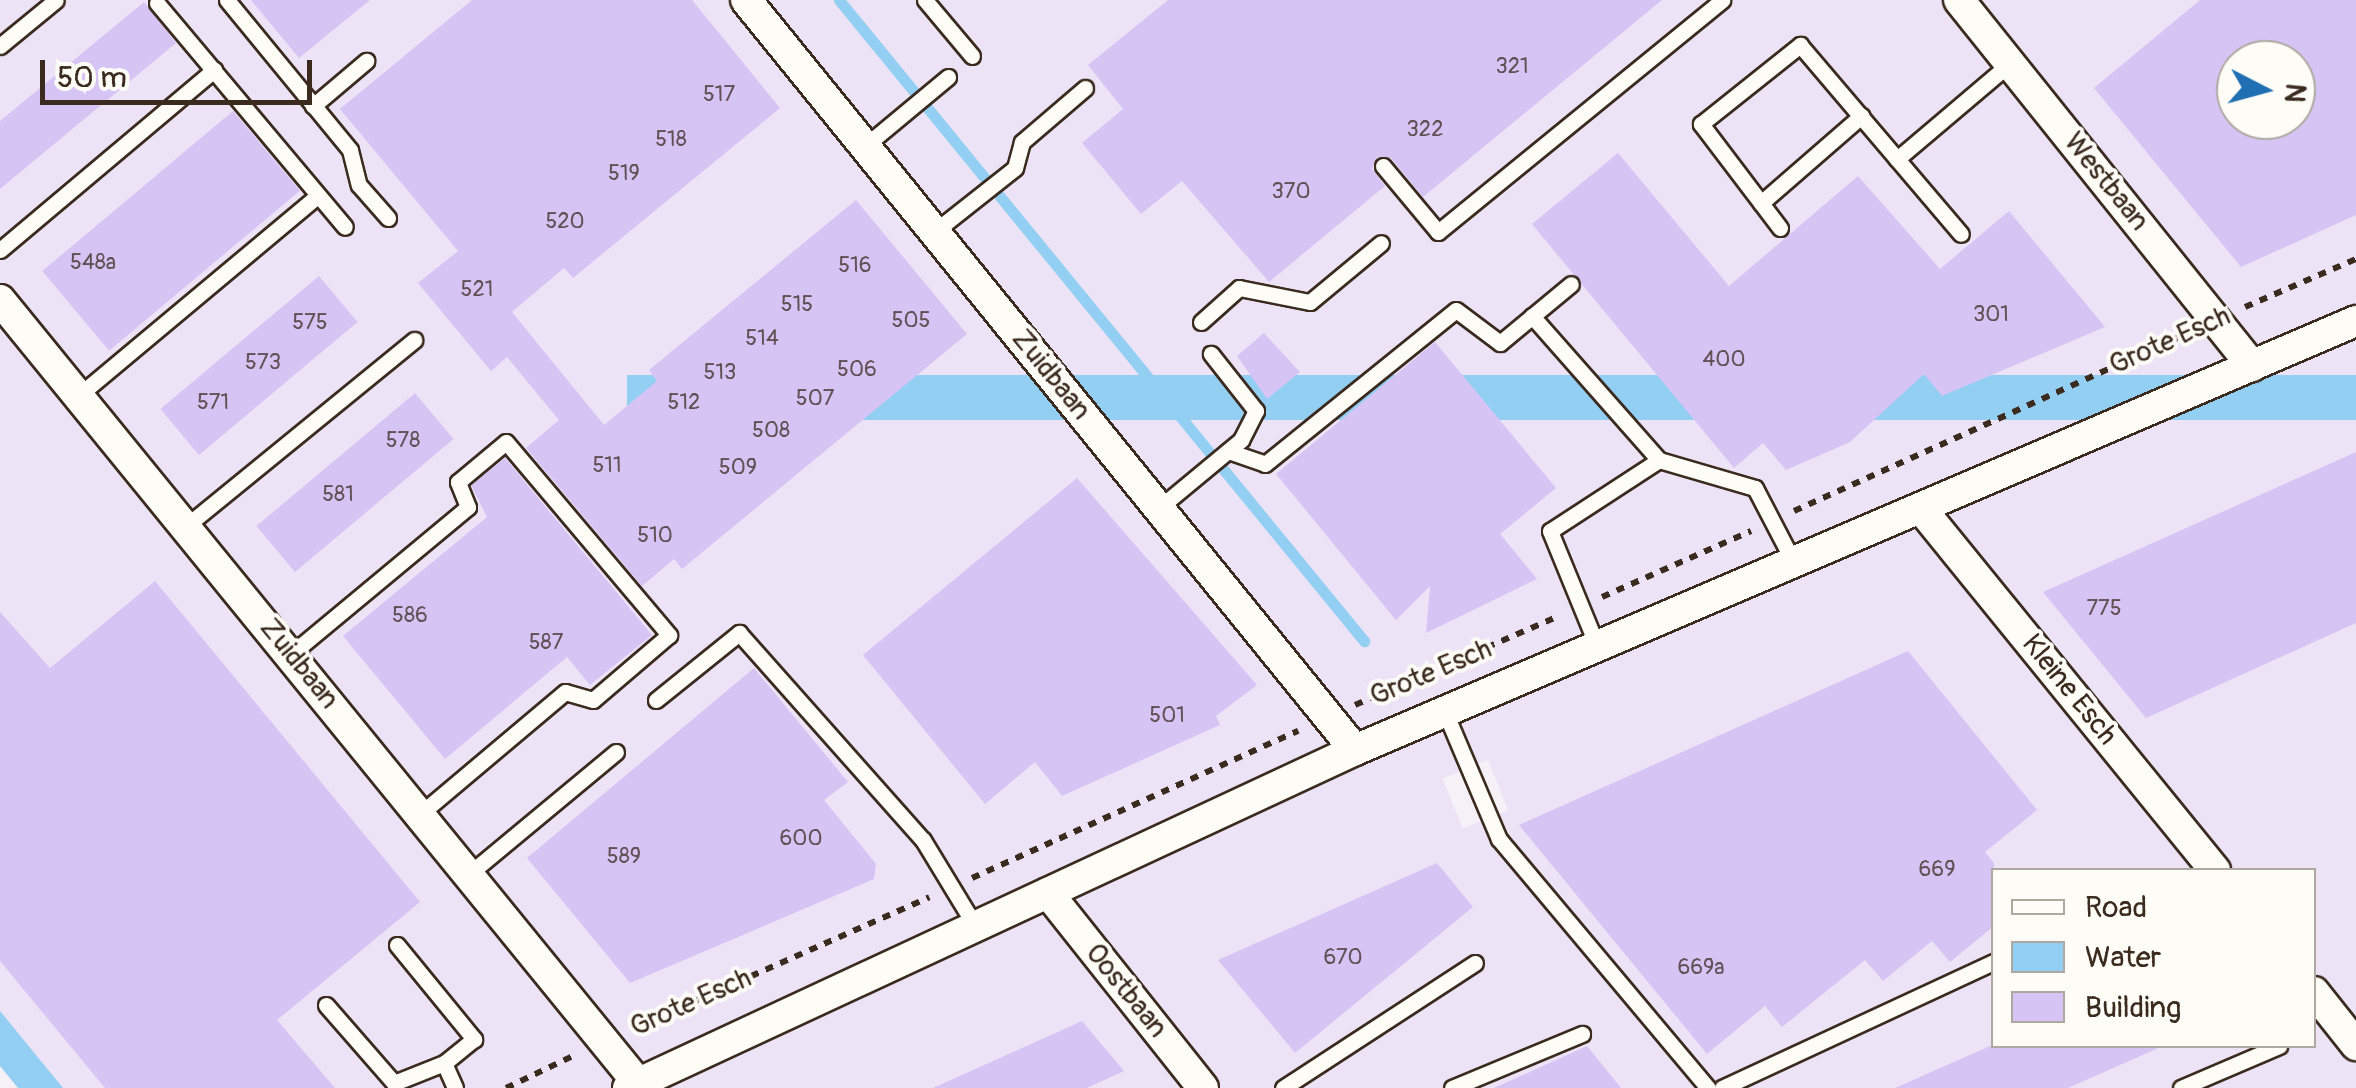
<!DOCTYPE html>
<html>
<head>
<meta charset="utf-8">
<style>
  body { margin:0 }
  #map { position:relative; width:2356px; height:1088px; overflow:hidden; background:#f5f1f7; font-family:Pangolin,sans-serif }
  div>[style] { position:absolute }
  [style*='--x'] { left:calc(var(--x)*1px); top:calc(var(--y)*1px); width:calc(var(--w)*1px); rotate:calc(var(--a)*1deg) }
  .built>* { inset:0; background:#ece4f6 }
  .water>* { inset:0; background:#93cef3; transform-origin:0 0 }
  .pier>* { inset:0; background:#f5f1f7; transform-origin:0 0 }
  .stream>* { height:11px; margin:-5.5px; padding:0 5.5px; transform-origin:5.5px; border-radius:5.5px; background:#93cef3 }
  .building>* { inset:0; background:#d6c4f5; transform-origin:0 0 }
  .path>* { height:6px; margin-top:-3px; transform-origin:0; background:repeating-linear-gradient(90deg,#3b2a1e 0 8px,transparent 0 16px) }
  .roads { filter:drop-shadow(2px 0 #3b2a1e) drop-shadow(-2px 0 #3b2a1e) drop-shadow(0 2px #3b2a1e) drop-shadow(0 -2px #3b2a1e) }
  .service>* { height:15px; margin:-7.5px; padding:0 7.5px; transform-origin:7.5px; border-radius:7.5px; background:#fdfcf7 }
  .minor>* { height:30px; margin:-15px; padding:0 15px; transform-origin:15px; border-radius:15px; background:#fdfcf7 }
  span { translate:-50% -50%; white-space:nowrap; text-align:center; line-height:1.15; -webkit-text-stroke:8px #fdfcf7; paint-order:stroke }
  .number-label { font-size:22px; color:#625054 }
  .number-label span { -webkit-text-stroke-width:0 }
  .street-label { font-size:28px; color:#3b2a1e }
  .legend { position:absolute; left:1991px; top:868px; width:325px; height:180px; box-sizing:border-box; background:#fdfcf7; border:2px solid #afa8a0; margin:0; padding:12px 18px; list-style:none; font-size:30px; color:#3b2a1e }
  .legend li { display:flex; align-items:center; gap:20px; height:50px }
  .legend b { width:50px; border:2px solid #afa8a0 }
  .north { position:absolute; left:2216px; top:40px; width:100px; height:100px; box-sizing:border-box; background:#fdfcf7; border:2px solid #afa8a0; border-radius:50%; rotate:96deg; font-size:28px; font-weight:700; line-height:40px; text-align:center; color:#3b2a1e }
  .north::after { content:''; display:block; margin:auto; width:35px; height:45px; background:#1f6fb2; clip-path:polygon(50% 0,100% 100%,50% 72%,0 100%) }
  .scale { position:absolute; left:40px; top:60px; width:272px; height:45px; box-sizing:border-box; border:5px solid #3b2a1e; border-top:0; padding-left:12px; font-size:30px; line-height:35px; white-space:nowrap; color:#3b2a1e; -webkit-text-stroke:8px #fdfcf7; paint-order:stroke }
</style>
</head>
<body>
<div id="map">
  <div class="built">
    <i style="clip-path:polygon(evenodd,0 0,2356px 0,2356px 1088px,38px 1088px,0 1041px,0 0,2236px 60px,2296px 60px,2296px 120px,2236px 120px,2236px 60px,0 0,1994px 870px,2314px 870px,2314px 1046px,1994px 1046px,1994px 870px)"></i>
  </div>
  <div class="water">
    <i style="left:2356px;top:375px;width:45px;height:1729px;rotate:90deg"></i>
    <i style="clip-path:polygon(0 1011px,63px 1088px,18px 1088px,0 1066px)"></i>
  </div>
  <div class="pier">
    <i style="left:1488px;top:760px;width:54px;height:49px;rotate:68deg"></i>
  </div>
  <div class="stream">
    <i style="--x:839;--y:0;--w:829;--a:50.68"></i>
  </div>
  <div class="building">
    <i style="clip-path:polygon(251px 0,370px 0,299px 58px)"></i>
    <i style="clip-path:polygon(472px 0,692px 0,780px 108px,573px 278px,564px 268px,512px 312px,604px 425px,657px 381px,649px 370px,856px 200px,967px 334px,682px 569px,674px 559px,642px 586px,526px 448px,559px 420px,507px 357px,491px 371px,418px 283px,458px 251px,340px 109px)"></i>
    <i style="clip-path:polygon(1168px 0,1662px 0,1423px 197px,1391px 158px,1377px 157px,1372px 169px,1385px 186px,1269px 282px,1182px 181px,1141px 214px,1082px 143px,1123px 109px,1088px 65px)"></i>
    <i style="clip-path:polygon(evenodd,2200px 0,2356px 0,2356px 215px,2241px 267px,2094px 88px,2200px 0,2236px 60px,2296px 60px,2296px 120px,2236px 120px,2236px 60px)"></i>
    <i style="clip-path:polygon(144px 2px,176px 43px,0 189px,0 121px)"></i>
    <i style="left:233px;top:111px;width:104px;height:249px;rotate:50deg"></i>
    <i style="clip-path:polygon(1618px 153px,1729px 286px,1858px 176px,1940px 269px,2009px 211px,2105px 327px,1942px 396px,1924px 374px,1850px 442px,1786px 470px,1763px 443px,1734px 468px,1532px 224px)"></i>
    <i style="left:319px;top:276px;width:60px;height:207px;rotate:50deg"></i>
    <i style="clip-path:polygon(1264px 333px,1300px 372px,1267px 399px,1237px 356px)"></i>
    <i style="clip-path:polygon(1435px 342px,1556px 488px,1500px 534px,1537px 579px,1426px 633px,1430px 586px,1396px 620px,1276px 474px)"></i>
    <i style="left:415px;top:393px;width:60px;height:207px;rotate:50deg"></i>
    <i style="clip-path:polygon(2356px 452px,2356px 623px,2146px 718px,2043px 592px)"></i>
    <i style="clip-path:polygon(505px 458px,652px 635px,590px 685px,567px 657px,445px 759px,343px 636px,487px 517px,471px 485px)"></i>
    <i style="clip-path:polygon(1077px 478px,1257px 685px,1216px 716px,1220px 725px,1062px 796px,1035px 762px,985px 804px,863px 655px)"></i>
    <i style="clip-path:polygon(155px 581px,420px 902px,277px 1020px,335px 1088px,105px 1088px,0 961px,0 612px,50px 668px)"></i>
    <i style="clip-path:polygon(1908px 651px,2037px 810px,1985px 852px,1994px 863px,1994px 926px,1950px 962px,1932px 941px,1883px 981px,1865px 960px,1782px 1027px,1765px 1006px,1707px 1054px,1519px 825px)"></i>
    <i style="clip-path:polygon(754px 668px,848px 782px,824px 800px,876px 864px,874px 879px,630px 983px,527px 858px)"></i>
    <i style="clip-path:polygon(1437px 863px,1473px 907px,1295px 1053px,1218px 960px)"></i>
    <i style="clip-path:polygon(1082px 1021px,1124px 1071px,1087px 1088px,933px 1088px)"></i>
    <i style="clip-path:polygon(1587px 1046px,1621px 1088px,1494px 1088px)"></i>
    <i style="clip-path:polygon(1990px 1046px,2163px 1046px,2068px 1088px,1895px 1088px)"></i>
  </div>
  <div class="path">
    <i style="--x:2245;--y:307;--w:121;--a:-23.4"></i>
    <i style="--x:1794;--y:511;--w:432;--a:-24.3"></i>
    <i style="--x:1602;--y:597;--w:163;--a:-23.9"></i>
    <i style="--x:1355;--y:705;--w:223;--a:-23.6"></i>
    <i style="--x:972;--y:878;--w:358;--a:-24.3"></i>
    <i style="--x:634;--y:1028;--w:323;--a:-23.9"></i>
    <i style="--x:506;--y:1088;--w:79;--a:-25.6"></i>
  </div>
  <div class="roads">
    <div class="service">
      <i style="--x:227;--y:0;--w:194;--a:50.6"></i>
      <i style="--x:350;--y:150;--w:36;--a:76"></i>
      <i style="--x:359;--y:185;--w:44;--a:48.7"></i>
      <i style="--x:925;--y:0;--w:73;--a:50"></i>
      <i style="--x:157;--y:3;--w:292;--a:50"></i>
      <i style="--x:0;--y:46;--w:72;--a:-39.4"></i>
      <i style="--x:313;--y:106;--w:70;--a:-40.3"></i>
      <i style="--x:865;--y:146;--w:108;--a:-39.7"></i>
      <i style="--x:1897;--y:159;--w:148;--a:-40.3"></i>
      <i style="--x:1383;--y:166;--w:86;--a:50.2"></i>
      <i style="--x:1438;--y:232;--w:367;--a:-39.2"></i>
      <i style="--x:1761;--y:203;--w:133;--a:-41"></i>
      <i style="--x:1780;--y:228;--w:131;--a:-127.2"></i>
      <i style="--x:1701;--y:124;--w:127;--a:-38.6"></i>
      <i style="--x:1800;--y:45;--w:248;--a:49.6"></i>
      <i style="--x:934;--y:232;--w:103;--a:-38.3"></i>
      <i style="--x:1015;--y:168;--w:27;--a:-75"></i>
      <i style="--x:1022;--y:142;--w:83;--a:-40.6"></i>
      <i style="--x:0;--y:250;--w:280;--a:-40.1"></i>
      <i style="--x:1532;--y:316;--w:192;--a:48.6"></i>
      <i style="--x:1659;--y:460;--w:130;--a:146.9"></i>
      <i style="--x:1550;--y:531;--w:126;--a:67.7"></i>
      <i style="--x:1201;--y:322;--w:51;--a:-41.8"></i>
      <i style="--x:1239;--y:288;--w:72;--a:11.2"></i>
      <i style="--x:1310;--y:302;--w:92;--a:-39.7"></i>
      <i style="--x:78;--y:396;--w:313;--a:-39.9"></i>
      <i style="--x:1228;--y:451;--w:39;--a:19"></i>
      <i style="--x:1265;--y:464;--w:245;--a:-38.9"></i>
      <i style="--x:1456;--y:310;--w:55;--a:36.9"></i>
      <i style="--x:1500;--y:343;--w:92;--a:-39.7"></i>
      <i style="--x:1659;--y:460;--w:100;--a:16.3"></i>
      <i style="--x:1755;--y:488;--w:85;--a:62.5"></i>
      <i style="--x:1159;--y:508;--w:107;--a:-39.7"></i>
      <i style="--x:1241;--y:440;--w:33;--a:-63"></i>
      <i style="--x:1256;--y:411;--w:73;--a:-128.3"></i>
      <i style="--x:185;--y:527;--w:296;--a:-39.2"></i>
      <i style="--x:291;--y:654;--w:230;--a:-39.7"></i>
      <i style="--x:468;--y:507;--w:27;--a:-112"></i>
      <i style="--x:458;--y:482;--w:62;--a:-39.8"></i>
      <i style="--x:506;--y:442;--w:253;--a:49.8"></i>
      <i style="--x:669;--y:635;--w:100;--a:139.5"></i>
      <i style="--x:593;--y:700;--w:29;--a:-164"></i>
      <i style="--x:565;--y:692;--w:189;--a:139.9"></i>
      <i style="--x:656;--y:700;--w:107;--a:-38.9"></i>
      <i style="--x:739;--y:633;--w:277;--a:48.4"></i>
      <i style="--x:923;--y:840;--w:102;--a:58.7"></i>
      <i style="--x:1445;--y:712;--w:138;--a:67"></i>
      <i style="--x:1499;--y:839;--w:325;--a:50"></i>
      <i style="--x:469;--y:874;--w:191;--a:-39.7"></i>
      <i style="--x:397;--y:945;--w:122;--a:50.7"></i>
      <i style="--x:474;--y:1039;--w:38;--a:141"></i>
      <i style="--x:444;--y:1063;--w:27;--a:66"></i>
      <i style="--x:326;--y:1005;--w:103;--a:48.9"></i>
      <i style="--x:394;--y:1083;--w:54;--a:-21.8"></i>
      <i style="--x:1283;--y:1088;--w:229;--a:-33.1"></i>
      <i style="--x:1452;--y:1088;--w:141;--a:-22.6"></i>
      <i style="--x:1722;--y:1088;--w:300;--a:-24.9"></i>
      <i style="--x:2181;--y:1088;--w:107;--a:-23.2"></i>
    </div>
    <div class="minor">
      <i style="--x:746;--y:0;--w:966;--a:50.92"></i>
      <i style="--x:1959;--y:0;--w:469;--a:51.3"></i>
      <i style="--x:0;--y:300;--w:1010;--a:50.83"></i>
      <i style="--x:1923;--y:511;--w:463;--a:50.9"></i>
      <i style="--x:1048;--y:893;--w:249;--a:51.5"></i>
      <i style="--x:2314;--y:992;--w:68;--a:51.6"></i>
      <i style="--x:628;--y:1088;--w:802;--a:-24.93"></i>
      <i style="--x:1355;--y:750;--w:1089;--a:-23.2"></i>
    </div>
  </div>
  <div class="number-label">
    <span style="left:1512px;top:67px">321</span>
    <span style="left:719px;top:95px">517</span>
    <span style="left:1425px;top:130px">322</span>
    <span style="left:671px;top:140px">518</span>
    <span style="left:624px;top:174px">519</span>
    <span style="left:1291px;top:192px">370</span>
    <span style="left:565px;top:222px">520</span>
    <span style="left:93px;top:263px">548a</span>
    <span style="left:855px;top:266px">516</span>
    <span style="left:477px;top:290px">521</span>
    <span style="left:797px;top:305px">515</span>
    <span style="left:1991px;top:315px">301</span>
    <span style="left:911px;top:321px">505</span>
    <span style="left:310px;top:323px">575</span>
    <span style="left:762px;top:339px">514</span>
    <span style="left:1724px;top:360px">400</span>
    <span style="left:263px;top:363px">573</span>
    <span style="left:857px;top:370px">506</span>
    <span style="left:720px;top:373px">513</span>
    <span style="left:815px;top:399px">507</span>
    <span style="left:213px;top:403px">571</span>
    <span style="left:684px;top:403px">512</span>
    <span style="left:771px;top:431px">508</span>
    <span style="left:403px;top:441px">578</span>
    <span style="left:607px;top:466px">511</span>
    <span style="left:738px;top:468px">509</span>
    <span style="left:338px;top:495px">581</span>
    <span style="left:655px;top:536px">510</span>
    <span style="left:2104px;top:609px">775</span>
    <span style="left:410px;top:616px">586</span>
    <span style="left:546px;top:643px">587</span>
    <span style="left:1167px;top:716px">501</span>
    <span style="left:801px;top:839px">600</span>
    <span style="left:624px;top:857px">589</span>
    <span style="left:1937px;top:870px">669</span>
    <span style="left:1343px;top:958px">670</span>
    <span style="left:1701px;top:968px">669a</span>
  </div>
  <div class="street-label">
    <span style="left:2106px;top:182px;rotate:51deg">Westbaan</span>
    <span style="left:2170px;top:341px;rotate:-24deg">Grote Esch</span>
    <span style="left:1051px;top:375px;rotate:51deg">Zuidbaan</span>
    <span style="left:299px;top:664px;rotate:51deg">Zuidbaan</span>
    <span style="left:1431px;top:673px;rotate:-23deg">Grote Esch</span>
    <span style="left:2069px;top:690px;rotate:51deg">Kleine Esch</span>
    <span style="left:1126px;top:991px;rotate:51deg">Oostbaan</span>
    <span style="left:691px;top:1003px;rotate:-24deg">Grote Esch</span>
  </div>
  <ul class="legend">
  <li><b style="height:12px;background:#fdfcf7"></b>Road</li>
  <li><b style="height:28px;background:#93cef3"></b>Water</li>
  <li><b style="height:28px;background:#d6c4f5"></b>Building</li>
  </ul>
  <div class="north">N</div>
  <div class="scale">50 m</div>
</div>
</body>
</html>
